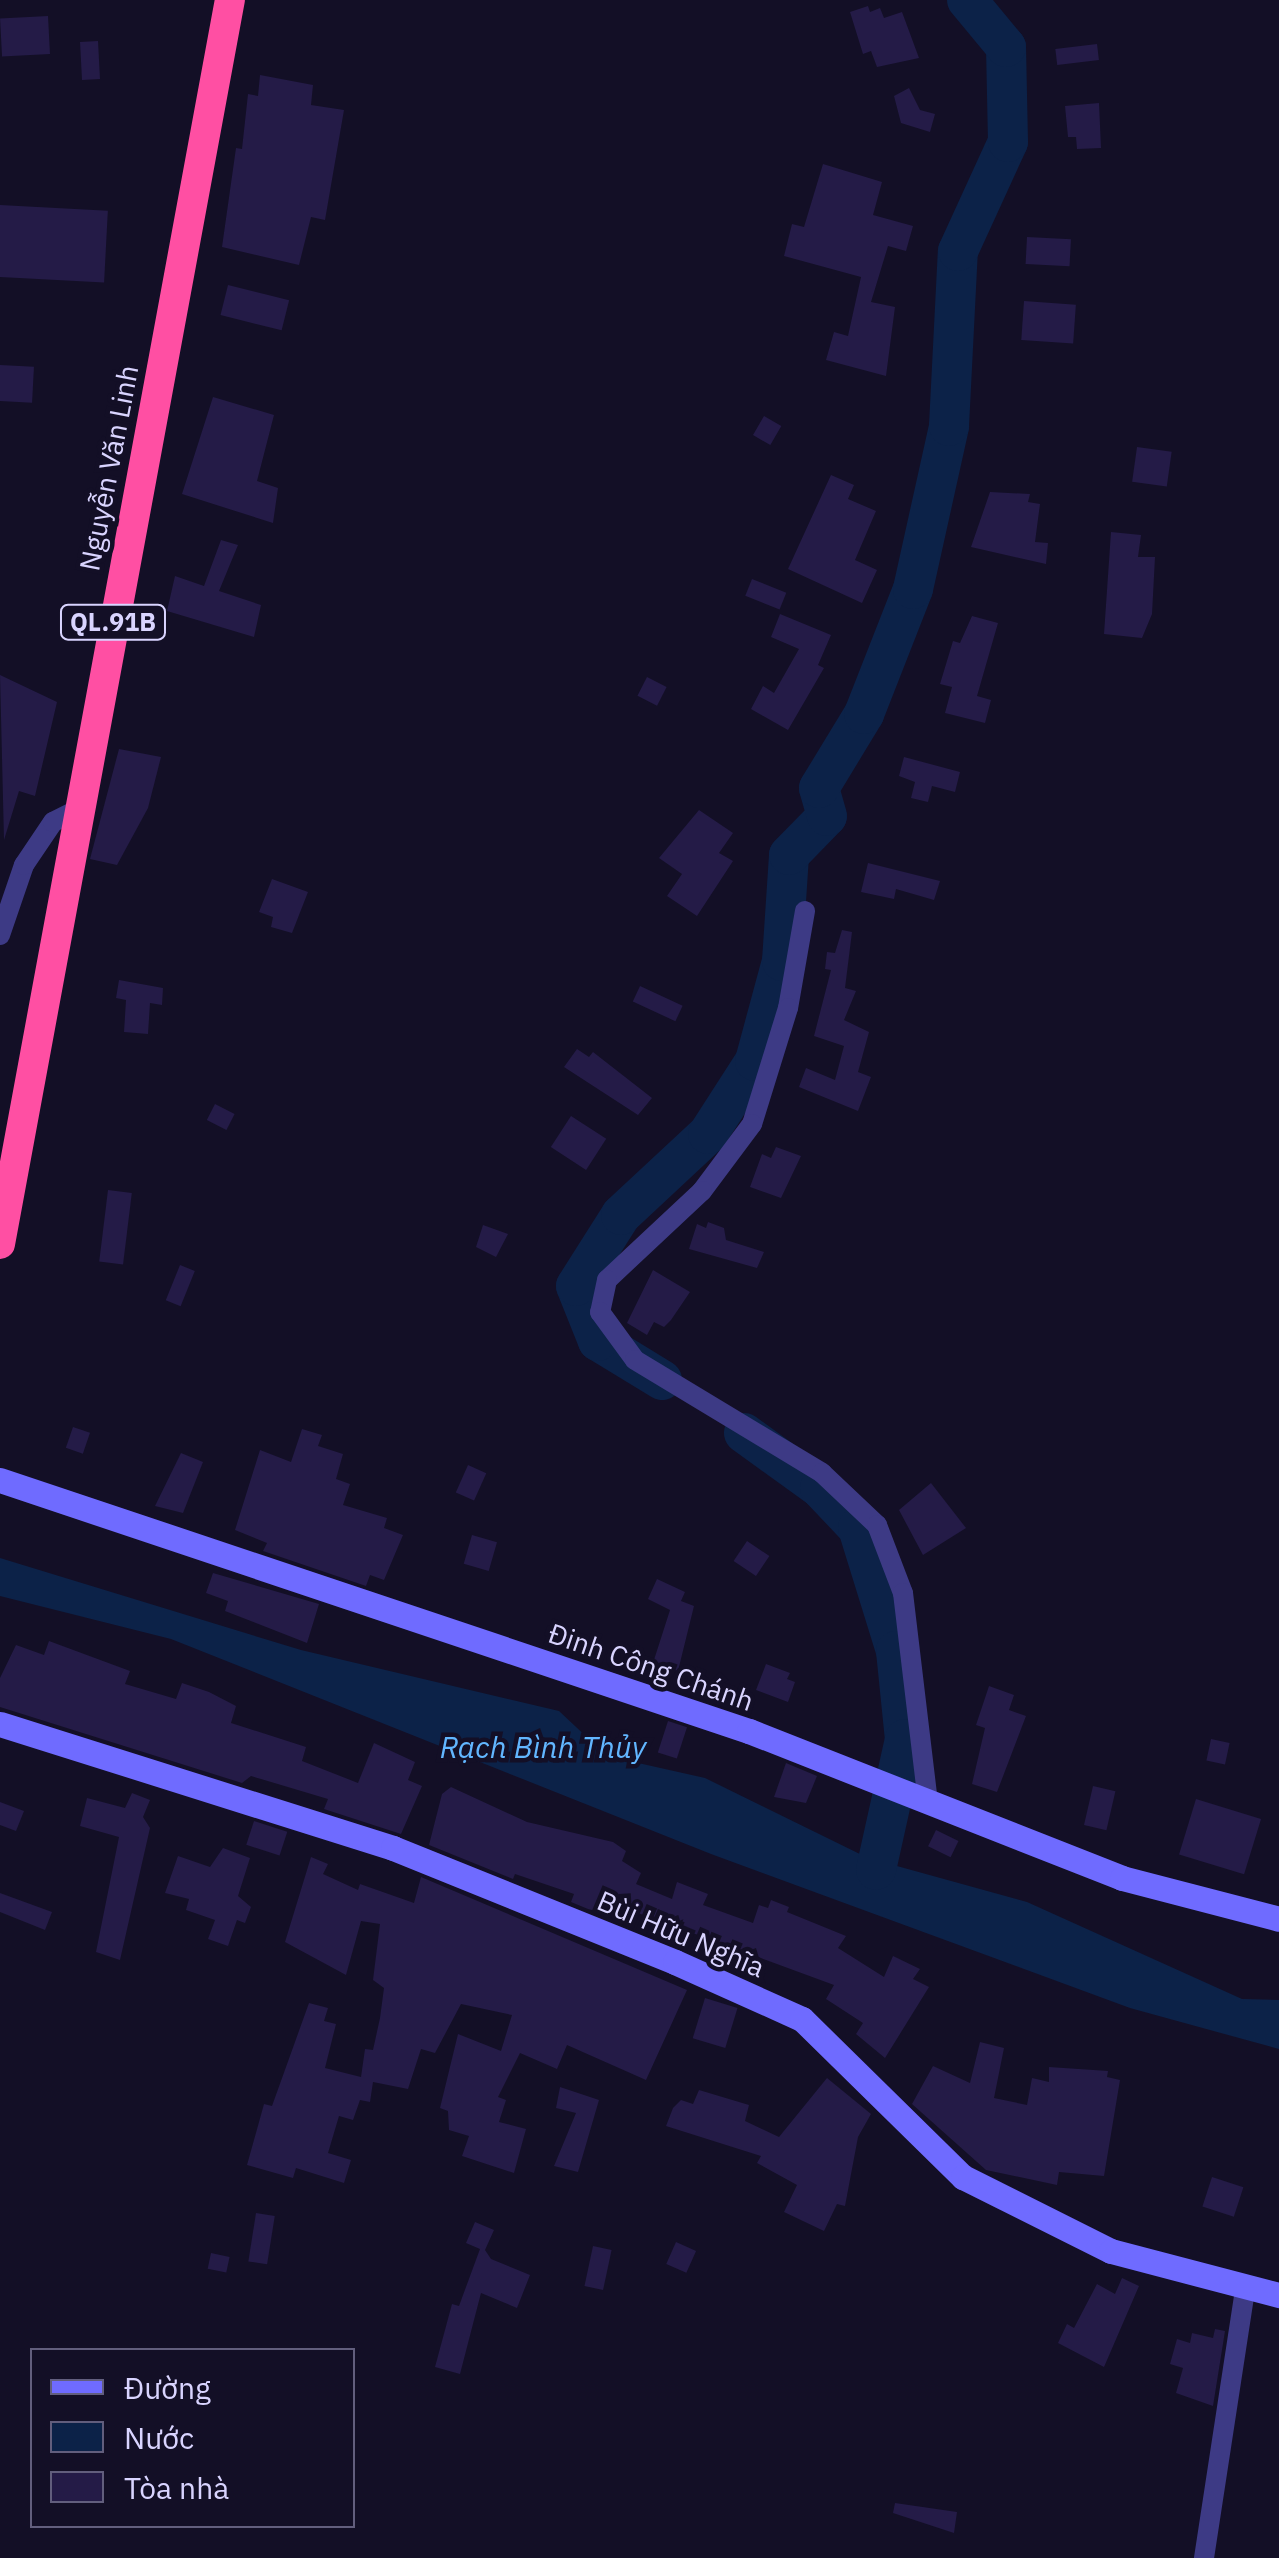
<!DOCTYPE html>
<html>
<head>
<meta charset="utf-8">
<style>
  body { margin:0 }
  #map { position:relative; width:1279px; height:2558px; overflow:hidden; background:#130f26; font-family:"IBM Plex Sans",sans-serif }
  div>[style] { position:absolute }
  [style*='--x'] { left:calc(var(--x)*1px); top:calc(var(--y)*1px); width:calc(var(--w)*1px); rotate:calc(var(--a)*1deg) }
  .water>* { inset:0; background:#0c2248 }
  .river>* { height:40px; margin:-20px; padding:0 20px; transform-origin:20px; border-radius:20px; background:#0c2248 }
  .building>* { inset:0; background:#241b47; transform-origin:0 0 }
  .street>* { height:20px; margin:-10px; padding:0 10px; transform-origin:10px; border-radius:10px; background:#3d3a85 }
  .secondary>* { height:25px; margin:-12.5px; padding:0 12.5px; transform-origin:12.5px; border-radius:12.5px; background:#6f6bff }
  .highway>* { height:30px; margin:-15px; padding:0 15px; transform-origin:15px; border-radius:15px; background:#ff4fa3 }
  span { translate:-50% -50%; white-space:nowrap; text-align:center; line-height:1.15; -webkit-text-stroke:9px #130f26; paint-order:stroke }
  .shield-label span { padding:2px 8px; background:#130f26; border:2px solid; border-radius:8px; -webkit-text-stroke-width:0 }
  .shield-label { font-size:25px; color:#d9d4ff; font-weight:700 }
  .street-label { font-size:28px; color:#d9d4ff }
  .water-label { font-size:30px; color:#62b6ff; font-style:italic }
  .legend { position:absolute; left:30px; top:2348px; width:325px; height:180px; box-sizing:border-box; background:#130f26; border:2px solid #625e7d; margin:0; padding:12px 18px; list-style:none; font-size:30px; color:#d9d4ff }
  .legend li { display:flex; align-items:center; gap:20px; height:50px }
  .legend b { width:50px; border:2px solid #625e7d }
</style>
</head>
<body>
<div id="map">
  <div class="water">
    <i style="clip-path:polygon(0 1558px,301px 1650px,559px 1711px,607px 1756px,705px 1778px,868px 1858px,1027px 1902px,1242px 1999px,1279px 2000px,1279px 2049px,1130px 2008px,711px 1854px,171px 1639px,0 1596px)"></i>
  </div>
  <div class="river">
    <i style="--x:662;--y:1380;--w:75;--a:-148.6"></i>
    <i style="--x:598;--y:1341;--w:59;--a:-111.8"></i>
    <i style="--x:576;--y:1286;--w:84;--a:-57.6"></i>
    <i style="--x:621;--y:1215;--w:119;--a:-43"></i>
    <i style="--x:708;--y:1134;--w:87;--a:-57.2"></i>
    <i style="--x:755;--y:1061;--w:104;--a:-74.9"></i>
    <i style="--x:782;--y:961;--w:106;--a:-86.2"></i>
    <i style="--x:789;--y:855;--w:54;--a:-45.7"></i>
    <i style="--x:827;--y:816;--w:29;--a:-106"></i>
    <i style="--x:819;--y:788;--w:87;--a:-58.7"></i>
    <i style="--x:864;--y:714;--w:134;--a:-68.6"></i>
    <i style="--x:913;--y:589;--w:167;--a:-77.5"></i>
    <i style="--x:949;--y:426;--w:175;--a:-87.1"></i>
    <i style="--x:958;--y:251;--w:120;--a:-65.4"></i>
    <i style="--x:1008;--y:142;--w:95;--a:-91.2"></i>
    <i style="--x:1006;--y:47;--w:61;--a:-129.7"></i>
    <i style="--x:744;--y:1433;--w:94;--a:35.9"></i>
    <i style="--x:820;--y:1488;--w:55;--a:46.5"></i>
    <i style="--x:858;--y:1528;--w:129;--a:72.8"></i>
    <i style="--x:896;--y:1651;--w:88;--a:84.2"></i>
    <i style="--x:905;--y:1739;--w:134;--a:102.5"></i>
  </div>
  <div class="building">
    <i style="clip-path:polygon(868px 6px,870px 12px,880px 8px,884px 18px,902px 12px,919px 58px,877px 67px,871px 51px,863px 54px,850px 12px)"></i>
    <i style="left:48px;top:16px;width:38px;height:48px;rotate:87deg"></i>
    <i style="left:98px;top:41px;width:38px;height:18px;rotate:87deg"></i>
    <i style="left:1097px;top:44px;width:16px;height:42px;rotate:83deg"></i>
    <i style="clip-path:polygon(260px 75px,313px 85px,311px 105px,344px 110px,325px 220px,311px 217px,299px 265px,222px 247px,236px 148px,242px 149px,248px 94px,258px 96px)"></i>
    <i style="clip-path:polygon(909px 88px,920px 110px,935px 114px,930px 132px,901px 123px,894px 96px)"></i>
    <i style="clip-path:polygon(1099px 103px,1101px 148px,1077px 149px,1076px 137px,1068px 137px,1065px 106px)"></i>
    <i style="clip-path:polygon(823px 164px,882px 182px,873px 215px,913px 226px,906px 251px,888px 246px,871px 302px,895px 307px,886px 376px,826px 360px,834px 332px,848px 336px,861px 277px,784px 256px,792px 224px,804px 227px)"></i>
    <i style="left:0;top:205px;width:108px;height:72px;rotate:3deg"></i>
    <i style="left:1027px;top:237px;width:44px;height:27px;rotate:3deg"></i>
    <i style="left:228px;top:285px;width:63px;height:31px;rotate:14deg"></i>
    <i style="left:1024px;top:301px;width:52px;height:39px;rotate:4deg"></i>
    <i style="left:0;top:365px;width:34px;height:36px;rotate:3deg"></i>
    <i style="clip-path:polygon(213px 397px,274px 415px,257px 481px,278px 488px,273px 523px,182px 494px)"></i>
    <i style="left:764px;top:416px;width:20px;height:22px;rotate:30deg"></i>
    <i style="left:1137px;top:447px;width:35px;height:35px;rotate:8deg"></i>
    <i style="clip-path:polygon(831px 475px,854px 485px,848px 499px,876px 511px,855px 560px,877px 570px,862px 603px,788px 569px)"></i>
    <i style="clip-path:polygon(990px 492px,1030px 494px,1028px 502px,1040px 504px,1035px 542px,1048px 543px,1046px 564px,971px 547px)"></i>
    <i style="clip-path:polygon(1111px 532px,1141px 535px,1138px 557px,1155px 557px,1152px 614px,1142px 638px,1104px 634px)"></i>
    <i style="clip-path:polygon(221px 540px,238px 545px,219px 591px,261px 605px,254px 637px,167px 611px,175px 576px,204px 586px)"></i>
    <i style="left:752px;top:579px;width:37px;height:18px;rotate:22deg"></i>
    <i style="clip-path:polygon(780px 614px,831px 635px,818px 665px,824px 668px,788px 730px,751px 709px,763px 686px,774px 693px,799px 649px,771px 637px)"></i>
    <i style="clip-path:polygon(972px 616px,998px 623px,977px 696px,991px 700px,985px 723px,945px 713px,952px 687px,940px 684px,953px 641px,960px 643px)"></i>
    <i style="clip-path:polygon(0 675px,57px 702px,35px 796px,19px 791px,4px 840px)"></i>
    <i style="left:647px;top:677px;width:22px;height:21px;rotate:27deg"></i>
    <i style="clip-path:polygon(119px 749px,161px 757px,148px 808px,117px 865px,90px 859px)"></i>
    <i style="clip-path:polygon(904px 757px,960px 772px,955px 792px,932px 786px,928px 802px,911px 798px,915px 782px,899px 776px)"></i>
    <i style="clip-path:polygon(699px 810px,733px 833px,719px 853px,733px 861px,697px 916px,667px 896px,682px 874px,659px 858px)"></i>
    <i style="clip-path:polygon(868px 863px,940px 881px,934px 900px,896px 889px,894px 899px,861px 892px)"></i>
    <i style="clip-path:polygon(272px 879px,308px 892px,292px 933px,271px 927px,273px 917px,259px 912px)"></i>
    <i style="clip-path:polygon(842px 930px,852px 932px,845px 988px,856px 991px,844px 1020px,869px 1032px,858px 1072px,871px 1077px,858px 1111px,799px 1087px,806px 1068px,835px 1080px,844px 1046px,814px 1036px,831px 970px,825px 969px,827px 952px,835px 953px)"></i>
    <i style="clip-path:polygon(119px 980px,163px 988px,162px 1005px,150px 1003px,148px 1034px,124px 1032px,126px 1000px,116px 998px)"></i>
    <i style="left:640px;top:986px;width:47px;height:17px;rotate:25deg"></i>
    <i style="clip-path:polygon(577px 1049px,589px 1057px,593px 1052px,652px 1098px,638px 1115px,564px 1067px)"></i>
    <i style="left:215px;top:1104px;width:22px;height:18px;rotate:27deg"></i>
    <i style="left:571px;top:1116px;width:42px;height:37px;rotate:33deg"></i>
    <i style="clip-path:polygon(776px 1147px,801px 1156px,781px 1198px,750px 1187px,762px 1154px,771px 1158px)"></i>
    <i style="left:108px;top:1190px;width:24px;height:72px;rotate:7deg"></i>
    <i style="clip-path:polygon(708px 1222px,724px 1228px,726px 1240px,764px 1252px,757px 1268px,689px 1249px,697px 1224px,706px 1228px)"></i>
    <i style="clip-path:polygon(483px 1225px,508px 1234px,496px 1257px,476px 1247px)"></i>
    <i style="left:180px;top:1265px;width:16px;height:38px;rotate:22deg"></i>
    <i style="clip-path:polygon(653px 1270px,690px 1292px,671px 1320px,664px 1327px,654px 1322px,647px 1335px,627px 1323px)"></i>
    <i style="left:73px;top:1427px;width:18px;height:22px;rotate:19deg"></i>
    <i style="clip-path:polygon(302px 1429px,322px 1435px,318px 1446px,343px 1454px,336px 1479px,350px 1484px,343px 1505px,387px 1518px,384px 1528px,403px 1535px,384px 1580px,370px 1575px,366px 1586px,263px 1551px,267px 1543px,235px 1530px,260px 1450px,291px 1462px)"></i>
    <i style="clip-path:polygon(181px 1453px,203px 1462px,183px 1513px,155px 1506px)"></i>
    <i style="left:468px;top:1465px;width:20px;height:30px;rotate:24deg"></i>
    <i style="clip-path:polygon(931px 1483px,966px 1528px,923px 1555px,899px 1510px)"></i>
    <i style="left:472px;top:1535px;width:26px;height:30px;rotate:16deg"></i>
    <i style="left:747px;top:1541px;width:27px;height:24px;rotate:34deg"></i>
    <i style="clip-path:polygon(213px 1573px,319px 1604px,307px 1643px,225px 1611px,228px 1601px,206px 1593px)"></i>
    <i style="clip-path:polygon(657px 1579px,685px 1592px,681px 1601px,694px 1606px,678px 1671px,653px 1663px,670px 1610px,648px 1599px)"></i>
    <i style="clip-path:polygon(49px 1641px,130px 1671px,125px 1684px,176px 1699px,182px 1683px,209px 1692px,236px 1706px,231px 1723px,306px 1747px,302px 1761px,358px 1783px,374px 1743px,415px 1762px,408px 1780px,422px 1786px,401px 1834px,324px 1809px,328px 1799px,251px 1776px,242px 1783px,0 1707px,0 1678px,16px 1645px,44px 1655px)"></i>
    <i style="clip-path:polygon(766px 1664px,790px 1673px,787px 1679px,795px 1682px,788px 1702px,756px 1690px)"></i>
    <i style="clip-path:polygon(989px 1686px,1014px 1695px,1009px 1710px,1026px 1716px,997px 1792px,972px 1784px,985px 1728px,976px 1725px)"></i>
    <i style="left:668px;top:1721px;width:20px;height:33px;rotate:18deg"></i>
    <i style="left:1211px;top:1739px;width:19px;height:22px;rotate:12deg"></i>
    <i style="clip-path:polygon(786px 1763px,817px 1776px,806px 1803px,774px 1797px)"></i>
    <i style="left:1093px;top:1786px;width:23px;height:40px;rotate:13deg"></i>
    <i style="clip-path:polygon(451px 1787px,527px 1822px,613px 1842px,626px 1851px,622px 1861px,641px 1873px,636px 1884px,672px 1899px,677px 1882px,708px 1894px,703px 1905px,753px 1923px,759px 1905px,768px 1908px,771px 1900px,789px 1907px,787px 1912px,846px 1936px,838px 1948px,884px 1977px,893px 1956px,920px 1969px,913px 1979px,929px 1987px,885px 2058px,856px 2034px,863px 2023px,826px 1999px,834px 1985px,638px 1913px,634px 1921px,588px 1909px,571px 1902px,574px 1894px,515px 1874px,513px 1879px,429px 1845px,442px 1794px)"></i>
    <i style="clip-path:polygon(132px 1793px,150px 1800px,143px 1817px,150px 1828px,120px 1960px,96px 1952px,119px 1837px,80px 1826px,87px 1798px,125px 1808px)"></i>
    <i style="left:1196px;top:1799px;width:68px;height:58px;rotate:17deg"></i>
    <i style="clip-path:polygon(0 1802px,24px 1811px,16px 1831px,0 1825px)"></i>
    <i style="left:254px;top:1821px;width:35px;height:25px;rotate:18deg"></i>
    <i style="left:936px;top:1830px;width:25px;height:18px;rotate:26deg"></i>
    <i style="clip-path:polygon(223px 1848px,250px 1858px,238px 1896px,251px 1907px,245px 1923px,237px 1920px,228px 1946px,208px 1939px,215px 1920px,186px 1910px,189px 1899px,165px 1893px,178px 1856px,210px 1867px)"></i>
    <i style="clip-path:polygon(311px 1857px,328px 1864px,323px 1874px,358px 1890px,360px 1884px,414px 1903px,421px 1877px,687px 1990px,646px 2080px,567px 2045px,557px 2069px,520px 2053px,498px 2097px,506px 2100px,499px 2122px,526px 2129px,514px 2173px,462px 2156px,469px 2136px,449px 2130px,448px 2111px,440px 2108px,458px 2034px,501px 2051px,512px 2015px,461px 2004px,435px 2053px,421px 2049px,408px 2089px,373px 2082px,370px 2102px,360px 2100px,353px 2120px,339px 2116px,328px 2153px,351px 2160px,344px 2183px,296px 2168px,293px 2178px,247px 2165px,264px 2104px,272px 2106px,309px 2003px,328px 2008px,324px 2021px,336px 2024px,325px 2068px,361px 2077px,365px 2049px,373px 2050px,380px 2018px,384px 1988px,373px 1980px,380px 1924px,361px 1921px,346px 1975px,285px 1942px)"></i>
    <i style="clip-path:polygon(0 1893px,52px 1912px,45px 1930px,0 1912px)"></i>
    <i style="left:705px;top:1998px;width:34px;height:42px;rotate:17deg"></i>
    <i style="clip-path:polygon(980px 2042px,1004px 2048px,994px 2098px,1027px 2105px,1032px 2078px,1049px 2082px,1049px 2067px,1108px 2071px,1107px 2077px,1120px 2080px,1104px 2176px,1059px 2172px,1057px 2185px,986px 2170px,912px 2104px,933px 2066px,970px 2083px)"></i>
    <i style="clip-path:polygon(827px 2078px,871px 2114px,858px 2137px,845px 2206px,837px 2204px,824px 2231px,784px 2212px,797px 2185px,757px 2163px,761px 2156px,666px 2126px,673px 2108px,681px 2100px,693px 2104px,699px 2090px,749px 2105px,745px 2121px,779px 2137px)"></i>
    <i style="clip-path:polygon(560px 2087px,599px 2100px,578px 2172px,554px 2166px,576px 2113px,556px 2108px)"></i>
    <i style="left:1212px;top:2177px;width:33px;height:31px;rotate:18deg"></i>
    <i style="left:256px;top:2213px;width:19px;height:49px;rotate:9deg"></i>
    <i style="clip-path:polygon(475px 2222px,494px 2230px,485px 2250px,491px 2259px,530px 2275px,517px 2308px,481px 2293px,460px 2374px,435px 2367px,452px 2304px,459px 2306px,480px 2249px,466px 2243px)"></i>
    <i style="left:676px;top:2242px;width:22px;height:24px;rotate:24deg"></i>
    <i style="left:593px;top:2246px;width:19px;height:41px;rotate:12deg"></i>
    <i style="left:211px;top:2253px;width:19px;height:16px;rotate:12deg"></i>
    <i style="clip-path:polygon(1122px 2278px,1139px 2286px,1104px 2367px,1058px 2343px,1067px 2324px,1074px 2328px,1097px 2284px,1115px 2294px)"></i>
    <i style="clip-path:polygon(1215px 2329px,1225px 2331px,1213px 2406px,1176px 2393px,1183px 2368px,1170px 2364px,1177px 2339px,1190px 2343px,1192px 2333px,1213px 2338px)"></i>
    <i style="clip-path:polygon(895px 2503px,957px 2512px,954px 2533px,893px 2513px)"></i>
  </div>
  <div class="street">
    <i style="--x:805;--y:911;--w:98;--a:99.9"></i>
    <i style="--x:788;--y:1008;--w:121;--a:107.2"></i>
    <i style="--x:752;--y:1124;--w:84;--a:126.7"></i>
    <i style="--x:702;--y:1191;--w:130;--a:136.9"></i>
    <i style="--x:607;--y:1280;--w:33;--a:102"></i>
    <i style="--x:600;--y:1312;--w:59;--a:53.9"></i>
    <i style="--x:635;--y:1360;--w:218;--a:31.1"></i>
    <i style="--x:822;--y:1473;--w:76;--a:43.4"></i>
    <i style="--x:877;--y:1525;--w:73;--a:69.1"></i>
    <i style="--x:903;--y:1593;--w:212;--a:83.2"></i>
    <i style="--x:0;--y:935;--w:74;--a:-71.1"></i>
    <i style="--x:24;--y:865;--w:52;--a:-56"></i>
    <i style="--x:53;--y:822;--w:28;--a:-27"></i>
    <i style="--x:1204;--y:2558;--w:271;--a:-81.3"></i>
  </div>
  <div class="secondary">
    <i style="--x:0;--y:1480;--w:790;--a:18.53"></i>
    <i style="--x:749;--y:1731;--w:401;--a:21.5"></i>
    <i style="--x:1122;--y:1878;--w:162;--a:14.6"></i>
    <i style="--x:0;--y:1724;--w:412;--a:17.5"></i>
    <i style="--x:393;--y:1848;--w:304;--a:22"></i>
    <i style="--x:675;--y:1962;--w:139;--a:24.2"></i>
    <i style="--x:802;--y:2019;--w:226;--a:44.5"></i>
    <i style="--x:963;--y:2177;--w:165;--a:26.6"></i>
    <i style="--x:1111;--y:2251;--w:174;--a:14.7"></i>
  </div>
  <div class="highway">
    <i style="--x:0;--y:1244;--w:1265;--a:-79.53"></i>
  </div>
  <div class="shield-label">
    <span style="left:113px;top:622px">QL.91B</span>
  </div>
  <div class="street-label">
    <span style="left:109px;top:468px;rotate:-79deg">Nguyễn Văn Linh</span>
    <span style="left:651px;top:1667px;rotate:19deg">Đinh Công Chánh</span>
    <span style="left:681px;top:1934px;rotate:23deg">Bùi Hữu Nghĩa</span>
  </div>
  <div class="water-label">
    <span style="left:543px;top:1747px">Rạch Bình Thủy</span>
  </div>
  <ul class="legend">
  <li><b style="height:12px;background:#6f6bff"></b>Đường</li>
  <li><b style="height:28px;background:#0c2248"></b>Nước</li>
  <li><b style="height:28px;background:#241b47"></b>Tòa nhà</li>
  </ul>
</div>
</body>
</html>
